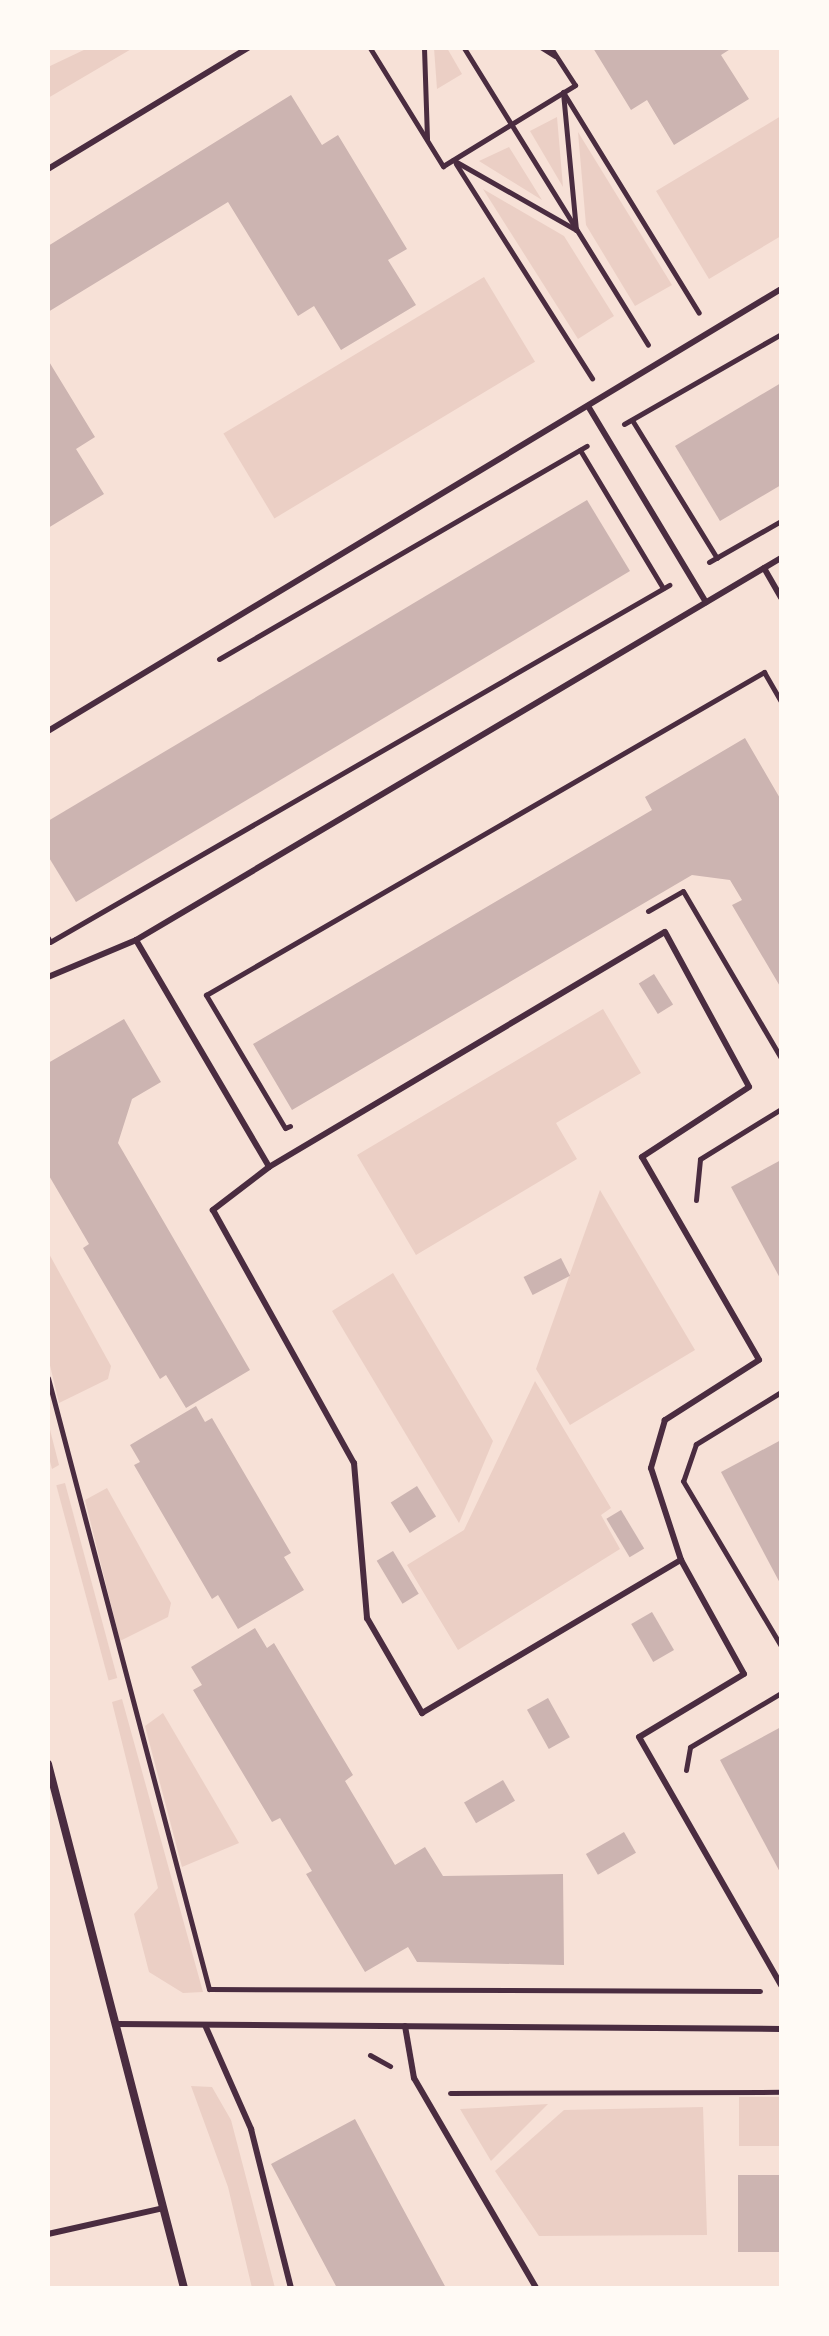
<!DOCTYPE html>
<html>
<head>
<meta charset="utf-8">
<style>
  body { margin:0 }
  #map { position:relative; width:829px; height:2336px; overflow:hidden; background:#f7e1d7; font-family:"Noto Serif",serif }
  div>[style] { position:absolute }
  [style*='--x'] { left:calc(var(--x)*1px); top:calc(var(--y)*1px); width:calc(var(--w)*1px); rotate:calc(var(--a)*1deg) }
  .green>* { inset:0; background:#ebcfc5; transform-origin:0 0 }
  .building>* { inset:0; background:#ccb4b1; transform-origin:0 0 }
  .path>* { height:5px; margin:-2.5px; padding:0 2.5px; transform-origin:2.5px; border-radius:2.5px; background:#4a2c40 }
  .service>* { height:6px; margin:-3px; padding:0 3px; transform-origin:3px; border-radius:3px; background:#4a2c40 }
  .minor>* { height:8px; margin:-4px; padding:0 4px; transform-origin:4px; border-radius:4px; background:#4a2c40 }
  span { translate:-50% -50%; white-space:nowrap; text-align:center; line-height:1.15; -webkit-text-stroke:7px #fffaf5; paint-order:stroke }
  .frame { position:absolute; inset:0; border:50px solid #fffaf5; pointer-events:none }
</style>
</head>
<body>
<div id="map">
  <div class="green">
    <i style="clip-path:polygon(88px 48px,133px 48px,48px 98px,48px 67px)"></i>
    <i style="clip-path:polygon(434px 48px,447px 48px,462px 74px,437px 89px)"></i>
    <i style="clip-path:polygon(781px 116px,781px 236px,709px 279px,656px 191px)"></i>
    <i style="clip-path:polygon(557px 117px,563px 187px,530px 131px)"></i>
    <i style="clip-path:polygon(578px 132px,672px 285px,635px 306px,586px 225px)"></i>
    <i style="clip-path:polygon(509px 147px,542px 200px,479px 161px)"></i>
    <i style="clip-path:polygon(483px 189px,564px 236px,614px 316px,578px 339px)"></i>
    <i style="left:484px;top:277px;width:99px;height:304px;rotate:59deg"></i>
    <i style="clip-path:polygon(603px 1009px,641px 1073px,556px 1123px,577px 1159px,416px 1255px,357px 1155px)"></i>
    <i style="clip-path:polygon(600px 1190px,695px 1350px,570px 1425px,536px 1369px)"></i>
    <i style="clip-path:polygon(48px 1252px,111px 1366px,108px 1379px,59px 1403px,48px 1357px)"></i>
    <i style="clip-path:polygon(393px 1273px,493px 1441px,459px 1523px,332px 1311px)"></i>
    <i style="clip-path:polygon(535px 1381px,611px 1508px,601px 1515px,620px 1549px,458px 1650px,407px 1565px,464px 1530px)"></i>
    <i style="clip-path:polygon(48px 1422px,59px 1465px,52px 1469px,48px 1454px)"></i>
    <i style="left:65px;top:1483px;width:202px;height:9px;rotate:75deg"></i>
    <i style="clip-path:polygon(107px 1488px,171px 1603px,168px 1617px,120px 1641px,85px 1500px)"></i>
    <i style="clip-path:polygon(122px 1699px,203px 1992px,183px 1993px,149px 1972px,134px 1914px,158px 1888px,112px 1702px)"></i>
    <i style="clip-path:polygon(163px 1713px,239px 1843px,182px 1867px,145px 1726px)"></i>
    <i style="clip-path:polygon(191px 2086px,212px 2087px,231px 2120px,275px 2288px,252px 2288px,228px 2187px)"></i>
    <i style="left:781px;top:2097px;width:49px;height:42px;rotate:90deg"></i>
    <i style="clip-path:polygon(548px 2104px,491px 2161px,460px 2109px)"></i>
    <i style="clip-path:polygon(703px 2107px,707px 2235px,539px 2236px,495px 2171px,564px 2110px)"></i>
  </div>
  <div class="building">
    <i style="clip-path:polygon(593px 48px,732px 48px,721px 55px,749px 99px,674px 145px,647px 100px,631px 110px)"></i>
    <i style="clip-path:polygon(291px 95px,322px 145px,338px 135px,407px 249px,388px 260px,416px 305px,341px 350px,314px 306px,298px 316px,228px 202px,48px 312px,48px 246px)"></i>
    <i style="clip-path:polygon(48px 360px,95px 437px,76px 449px,104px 494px,48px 528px)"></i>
    <i style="clip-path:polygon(781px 383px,781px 485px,720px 521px,675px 446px)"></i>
    <i style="clip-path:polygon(587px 500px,630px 571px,76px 902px,48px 856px,48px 821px)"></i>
    <i style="clip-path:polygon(745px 738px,781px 800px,781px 988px,732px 905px,742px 900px,730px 880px,692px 875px,292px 1110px,253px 1044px,652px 810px,645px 797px)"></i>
    <i style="left:654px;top:974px;width:36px;height:18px;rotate:58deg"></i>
    <i style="clip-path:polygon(124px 1019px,161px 1082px,132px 1099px,118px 1143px,250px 1370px,186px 1408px,166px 1375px,160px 1379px,83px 1248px,89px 1244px,48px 1174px,48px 1063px)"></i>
    <i style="clip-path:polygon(781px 1160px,781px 1280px,731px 1187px)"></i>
    <i style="left:561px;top:1258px;width:20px;height:42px;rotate:63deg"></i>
    <i style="clip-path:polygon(196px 1406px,205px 1422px,212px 1418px,291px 1553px,284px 1557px,304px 1590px,238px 1629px,218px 1595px,212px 1599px,134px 1465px,140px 1462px,130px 1445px)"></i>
    <i style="clip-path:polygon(781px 1440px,781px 1585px,721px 1472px)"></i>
    <i style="left:417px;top:1486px;width:36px;height:31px;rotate:58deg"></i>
    <i style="left:621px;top:1510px;width:45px;height:17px;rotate:59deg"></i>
    <i style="left:393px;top:1551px;width:50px;height:19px;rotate:59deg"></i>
    <i style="left:652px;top:1612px;width:44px;height:24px;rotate:60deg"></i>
    <i style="clip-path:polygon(255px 1628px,267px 1648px,274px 1643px,353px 1775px,345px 1781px,395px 1865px,425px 1847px,443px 1876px,563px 1874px,564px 1965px,417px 1962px,408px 1947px,365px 1972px,306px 1874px,312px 1871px,280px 1818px,272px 1822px,193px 1690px,202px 1685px,191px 1667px)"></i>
    <i style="left:548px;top:1698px;width:45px;height:24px;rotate:61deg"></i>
    <i style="clip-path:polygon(781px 1727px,781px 1874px,720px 1760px)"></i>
    <i style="left:503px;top:1780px;width:24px;height:45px;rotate:60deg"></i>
    <i style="left:624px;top:1832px;width:24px;height:44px;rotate:60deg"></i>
    <i style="clip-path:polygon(355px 2119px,402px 2207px,446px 2288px,337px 2288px,271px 2164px)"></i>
    <i style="left:738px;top:2175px;width:43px;height:77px"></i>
  </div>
  <div class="path">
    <i style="--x:370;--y:48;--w:139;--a:58.3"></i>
    <i style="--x:443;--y:166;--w:155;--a:-31.5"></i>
    <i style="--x:575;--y:85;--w:44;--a:-123"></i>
    <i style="--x:424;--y:48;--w:91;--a:88.1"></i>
    <i style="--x:464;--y:48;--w:349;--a:58.2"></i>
    <i style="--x:542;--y:48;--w:15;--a:32"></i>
    <i style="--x:563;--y:92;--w:259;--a:58.4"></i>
    <i style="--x:453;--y:160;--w:142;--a:29.6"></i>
    <i style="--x:576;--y:230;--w:138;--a:-95.4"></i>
    <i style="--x:456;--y:164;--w:254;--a:57.6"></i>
    <i style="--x:632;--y:420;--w:162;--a:58.4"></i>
    <i style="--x:624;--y:424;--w:181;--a:-29.8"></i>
    <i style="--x:580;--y:450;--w:161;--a:59"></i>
    <i style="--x:709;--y:562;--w:83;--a:-29.7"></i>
    <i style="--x:219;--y:659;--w:425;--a:-30.1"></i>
    <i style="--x:648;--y:911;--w:40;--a:-29.7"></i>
    <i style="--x:683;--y:891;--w:194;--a:59.6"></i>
    <i style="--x:48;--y:938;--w:4;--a:63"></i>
    <i style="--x:50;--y:942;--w:715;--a:-29.97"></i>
    <i style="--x:290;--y:1126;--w:5;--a:158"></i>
    <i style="--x:285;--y:1128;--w:155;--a:-120.7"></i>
    <i style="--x:206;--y:995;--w:645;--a:-30.06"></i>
    <i style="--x:764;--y:672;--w:34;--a:60"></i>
    <i style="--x:696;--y:1200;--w:41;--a:-84.4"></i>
    <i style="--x:700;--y:1159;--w:95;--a:-31.7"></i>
    <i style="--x:48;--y:1378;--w:632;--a:75.24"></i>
    <i style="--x:209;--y:1989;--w:551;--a:0.21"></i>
    <i style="--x:781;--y:1392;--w:100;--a:148.5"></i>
    <i style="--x:696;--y:1444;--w:39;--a:109"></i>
    <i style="--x:683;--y:1481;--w:192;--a:59.3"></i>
    <i style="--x:686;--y:1770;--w:23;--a:-80"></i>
    <i style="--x:690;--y:1747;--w:106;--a:-30.7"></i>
    <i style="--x:370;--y:2055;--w:23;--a:29"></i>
    <i style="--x:450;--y:2093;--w:331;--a:-0.2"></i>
  </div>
  <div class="service">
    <i style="--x:48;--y:169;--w:234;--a:-31.2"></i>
    <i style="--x:588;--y:406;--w:229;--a:59"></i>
    <i style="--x:764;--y:568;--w:34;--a:60"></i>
    <i style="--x:48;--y:731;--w:856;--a:-31.09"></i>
    <i style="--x:136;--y:940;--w:263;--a:59.6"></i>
    <i style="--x:269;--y:1167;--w:460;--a:-30.7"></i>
    <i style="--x:665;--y:932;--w:176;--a:61.5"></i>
    <i style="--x:749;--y:1087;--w:128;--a:146.8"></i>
    <i style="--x:642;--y:1157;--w:234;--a:60"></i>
    <i style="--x:759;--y:1360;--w:112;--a:147.4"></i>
    <i style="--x:665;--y:1420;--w:50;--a:106.3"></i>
    <i style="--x:651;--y:1468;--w:97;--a:71.9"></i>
    <i style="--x:681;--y:1560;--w:130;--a:61.1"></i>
    <i style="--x:744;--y:1674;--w:122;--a:149"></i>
    <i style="--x:639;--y:1737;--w:286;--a:60.2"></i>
    <i style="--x:48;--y:977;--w:95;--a:-22.8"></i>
    <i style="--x:136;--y:940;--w:750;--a:-30.64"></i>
    <i style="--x:269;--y:1167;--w:71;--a:142.5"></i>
    <i style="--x:213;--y:1210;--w:290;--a:60.9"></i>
    <i style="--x:354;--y:1463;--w:156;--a:85.2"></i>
    <i style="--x:367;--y:1618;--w:110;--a:59.9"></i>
    <i style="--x:422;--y:1713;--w:301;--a:-30.6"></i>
    <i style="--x:117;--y:2024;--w:664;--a:0.43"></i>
    <i style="--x:205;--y:2025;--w:114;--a:66.1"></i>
    <i style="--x:251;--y:2129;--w:164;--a:75.9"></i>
    <i style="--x:405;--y:2026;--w:53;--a:80.2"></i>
    <i style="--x:414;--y:2078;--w:243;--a:59.8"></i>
    <i style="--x:48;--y:2234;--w:118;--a:-12.7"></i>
  </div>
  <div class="minor">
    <i style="--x:48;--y:1764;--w:541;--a:75.45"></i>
  </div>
  <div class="frame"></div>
</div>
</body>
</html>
